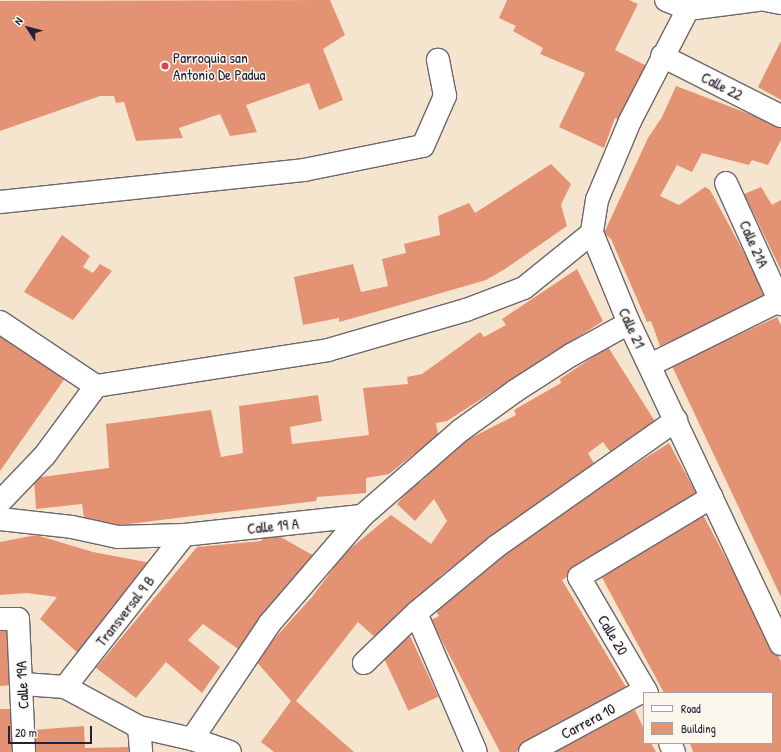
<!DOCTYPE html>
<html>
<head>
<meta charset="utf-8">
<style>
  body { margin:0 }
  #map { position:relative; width:781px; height:752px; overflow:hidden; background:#f6e5ce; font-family:"Patrick Hand",sans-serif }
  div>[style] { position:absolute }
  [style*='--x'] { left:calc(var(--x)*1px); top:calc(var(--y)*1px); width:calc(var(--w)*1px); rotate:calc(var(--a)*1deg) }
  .building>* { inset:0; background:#e49274; transform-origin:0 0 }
  .roads { filter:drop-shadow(1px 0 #6c666e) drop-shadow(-1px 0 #6c666e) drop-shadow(0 1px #6c666e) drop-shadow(0 -1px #6c666e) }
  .minor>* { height:22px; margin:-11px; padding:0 11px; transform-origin:11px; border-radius:11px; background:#fff }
  .dots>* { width:11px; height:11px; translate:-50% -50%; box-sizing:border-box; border:2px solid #fbf7ec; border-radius:50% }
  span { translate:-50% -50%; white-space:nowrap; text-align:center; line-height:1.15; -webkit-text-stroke:3px #fbf7ec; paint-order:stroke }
  .poi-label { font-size:15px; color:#22223b }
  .left { translate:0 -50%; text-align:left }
  .street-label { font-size:15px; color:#22223b }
  .legend { position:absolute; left:643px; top:692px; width:130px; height:52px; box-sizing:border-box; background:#fbf7ec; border:1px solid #a4a2a5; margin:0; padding:5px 7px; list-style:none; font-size:12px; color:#22223b }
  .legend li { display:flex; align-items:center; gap:8px; height:20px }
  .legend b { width:20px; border:1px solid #a4a2a5 }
  .north { position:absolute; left:8px; top:8px; width:40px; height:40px; -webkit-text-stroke:3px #fbf7ec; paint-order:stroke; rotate:306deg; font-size:11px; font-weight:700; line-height:16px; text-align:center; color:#22223b }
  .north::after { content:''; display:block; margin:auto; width:14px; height:18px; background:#22223b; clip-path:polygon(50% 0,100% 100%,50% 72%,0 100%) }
  .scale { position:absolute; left:8px; top:726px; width:84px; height:18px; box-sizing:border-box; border:2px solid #22223b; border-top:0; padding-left:5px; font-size:12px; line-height:14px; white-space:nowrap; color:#22223b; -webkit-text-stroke:3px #fbf7ec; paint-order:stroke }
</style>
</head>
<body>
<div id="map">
  <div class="building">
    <i style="clip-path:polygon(330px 0,345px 35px,323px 49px,343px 100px,319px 110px,309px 83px,246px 105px,257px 132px,230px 136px,220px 114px,179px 128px,183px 138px,136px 141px,124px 102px,116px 103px,114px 96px,100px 96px,0 131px,0 1px)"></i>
    <i style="clip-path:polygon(507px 0,629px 0,638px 4px,615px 50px,647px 66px,619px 120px,615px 118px,604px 148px,559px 127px,585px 73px,540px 54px,543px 48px,513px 31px,516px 26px,499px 18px)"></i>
    <i style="clip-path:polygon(781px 41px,781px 100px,758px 87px)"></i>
    <i style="clip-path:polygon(676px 86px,781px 126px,781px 140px,768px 165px,752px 160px,749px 165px,702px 153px,692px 172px,677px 165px,660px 196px,679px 205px,705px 187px,710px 190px,768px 297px,660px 346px,651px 321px,647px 322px,611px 239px,604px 233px,648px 138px,662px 117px)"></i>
    <i style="clip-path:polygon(551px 164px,571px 184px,561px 205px,567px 226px,505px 269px,486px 280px,393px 307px,339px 322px,339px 318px,303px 325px,294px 277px,353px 264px,361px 292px,388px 286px,382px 259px,406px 253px,404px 244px,440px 235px,438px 216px,469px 203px,475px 213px)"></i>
    <i style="clip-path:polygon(761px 187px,772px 205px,781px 200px,781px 270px,744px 194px)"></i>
    <i style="clip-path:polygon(62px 235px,90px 256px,83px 267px,93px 273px,100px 264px,112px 271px,73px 320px,24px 292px)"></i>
    <i style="clip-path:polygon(577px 269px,603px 321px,447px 421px,436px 423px,438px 435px,389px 474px,366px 478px,366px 493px,317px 497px,316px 501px,104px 527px,85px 525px,82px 504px,36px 509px,34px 478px,109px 468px,106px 424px,211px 410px,221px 457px,243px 453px,239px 406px,318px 395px,322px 421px,290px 427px,292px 444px,369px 435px,363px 388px,408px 384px,407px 377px,422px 374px,480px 332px,484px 337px,506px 325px,502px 319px)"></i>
    <i style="clip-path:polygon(777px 317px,781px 325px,781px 597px,672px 366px)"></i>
    <i style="clip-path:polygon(0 333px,68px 374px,0 471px)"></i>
    <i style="clip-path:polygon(608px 347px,656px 423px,612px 454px,603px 442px,588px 453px,595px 465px,500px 531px,443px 574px,378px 640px,358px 622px,296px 701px,354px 752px,274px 752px,261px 742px,291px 701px,255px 660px,312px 597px,345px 553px,391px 515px,431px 544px,447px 521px,434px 499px,415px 521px,397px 504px,417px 480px,421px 482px,453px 447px,516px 415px,514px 410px,561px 383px,560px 379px)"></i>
    <i style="clip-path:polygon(669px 443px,699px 498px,562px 580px,626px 687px,516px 752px,500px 752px,431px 620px,439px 616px,433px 606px,514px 548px,511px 543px)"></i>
    <i style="clip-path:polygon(703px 515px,781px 661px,781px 752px,693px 752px,690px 743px,772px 743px,772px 693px,664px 693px,598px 570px)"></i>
    <i style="clip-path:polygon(270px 531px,316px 557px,238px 649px,203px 624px,188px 640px,220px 667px,202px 693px,166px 662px,136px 698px,96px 668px,197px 547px,261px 541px)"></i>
    <i style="clip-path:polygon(36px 535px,93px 552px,151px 563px,79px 654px,40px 619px,57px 597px,27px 593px,0 595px,0 542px)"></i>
    <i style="clip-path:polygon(0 628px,10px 628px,15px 685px,0 686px)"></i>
    <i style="left:410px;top:636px;width:67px;height:33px;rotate:65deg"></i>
    <i style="left:0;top:709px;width:14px;height:43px"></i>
    <i style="clip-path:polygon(635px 710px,644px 729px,644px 743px,651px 743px,656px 752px,547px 752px)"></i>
    <i style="clip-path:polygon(84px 726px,85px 748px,131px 747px,131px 752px,34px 752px,33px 730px)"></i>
  </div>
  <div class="roads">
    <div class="minor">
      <i style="--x:666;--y:0;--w:24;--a:22"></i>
      <i style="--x:765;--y:0;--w:16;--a:11"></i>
      <i style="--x:688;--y:9;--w:126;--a:117.4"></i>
      <i style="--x:630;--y:121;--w:86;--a:112.7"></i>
      <i style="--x:597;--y:200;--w:33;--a:99"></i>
      <i style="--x:592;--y:233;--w:97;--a:67.7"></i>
      <i style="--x:629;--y:323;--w:355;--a:64.7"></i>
      <i style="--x:688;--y:9;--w:70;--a:-7.4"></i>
      <i style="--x:662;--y:56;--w:133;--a:26.8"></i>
      <i style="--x:726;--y:183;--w:133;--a:65.6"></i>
      <i style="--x:0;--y:202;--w:306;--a:-6"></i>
      <i style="--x:304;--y:170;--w:121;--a:-11.4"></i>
      <i style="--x:423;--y:146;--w:55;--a:-66.3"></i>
      <i style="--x:445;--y:96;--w:37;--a:-101"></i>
      <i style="--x:0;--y:322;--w:115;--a:33.7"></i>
      <i style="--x:96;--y:386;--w:235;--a:-8.8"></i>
      <i style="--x:328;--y:350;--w:144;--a:-16.2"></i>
      <i style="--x:466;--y:310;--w:62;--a:-20.8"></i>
      <i style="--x:524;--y:288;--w:87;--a:-39"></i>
      <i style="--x:650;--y:365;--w:144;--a:-26.4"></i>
      <i style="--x:0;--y:502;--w:65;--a:-46.2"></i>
      <i style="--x:45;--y:455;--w:86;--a:-53.5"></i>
      <i style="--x:0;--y:519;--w:72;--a:6.3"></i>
      <i style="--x:72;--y:527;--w:47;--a:12.3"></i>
      <i style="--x:118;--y:537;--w:66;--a:-1.7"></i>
      <i style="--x:184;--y:535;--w:179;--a:-6.1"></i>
      <i style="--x:416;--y:613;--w:151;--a:66.7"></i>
      <i style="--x:0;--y:619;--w:18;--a:0"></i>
      <i style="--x:18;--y:619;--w:133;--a:87.4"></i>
      <i style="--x:364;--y:663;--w:72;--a:-43.9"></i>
      <i style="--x:416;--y:613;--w:105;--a:-39.6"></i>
      <i style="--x:497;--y:546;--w:219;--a:-35.1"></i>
      <i style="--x:23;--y:684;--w:42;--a:4.1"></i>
      <i style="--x:65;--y:687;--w:84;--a:28.4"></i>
      <i style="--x:139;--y:727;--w:54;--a:12.8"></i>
      <i style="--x:192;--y:739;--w:40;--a:18.9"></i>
      <i style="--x:65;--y:687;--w:193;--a:-51.9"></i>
      <i style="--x:647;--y:693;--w:134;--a:-120.4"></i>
      <i style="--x:579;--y:577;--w:155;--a:-31"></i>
      <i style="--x:139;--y:727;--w:25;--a:85"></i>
      <i style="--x:192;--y:739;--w:140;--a:-56.1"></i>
      <i style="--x:270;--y:623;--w:141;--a:-49.3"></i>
      <i style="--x:362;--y:516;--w:131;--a:-41"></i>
      <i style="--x:461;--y:430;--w:67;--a:-35.8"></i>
      <i style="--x:515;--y:391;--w:67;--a:-32.7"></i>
      <i style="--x:571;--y:355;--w:66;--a:-28.9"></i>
      <i style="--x:670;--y:743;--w:10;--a:66"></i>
      <i style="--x:530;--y:752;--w:131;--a:-28.3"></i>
    </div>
  </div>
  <div class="dots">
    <i style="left:165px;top:66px;background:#d1495b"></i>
  </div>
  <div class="poi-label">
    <span class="left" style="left:173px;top:66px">Parroquia san<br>Antonio De Padua</span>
  </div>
  <div class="street-label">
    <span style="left:722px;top:86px;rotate:27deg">Calle 22</span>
    <span style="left:754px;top:244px;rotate:66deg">Calle 21A</span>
    <span style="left:632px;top:328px;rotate:65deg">Calle 21</span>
    <span style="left:273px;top:526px;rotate:-6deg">Calle 19 A</span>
    <span style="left:125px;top:611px;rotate:-52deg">Transversal 9 B</span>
    <span style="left:613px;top:635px;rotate:59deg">Calle 20</span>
    <span style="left:22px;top:685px;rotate:-93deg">Calle 19A</span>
    <span style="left:588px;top:721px;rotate:-28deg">Carrera 10</span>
  </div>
  <ul class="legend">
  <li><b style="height:5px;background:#fff"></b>Road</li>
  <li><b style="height:11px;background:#e49274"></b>Building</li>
  </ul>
  <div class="north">N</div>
  <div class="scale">20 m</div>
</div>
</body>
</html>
